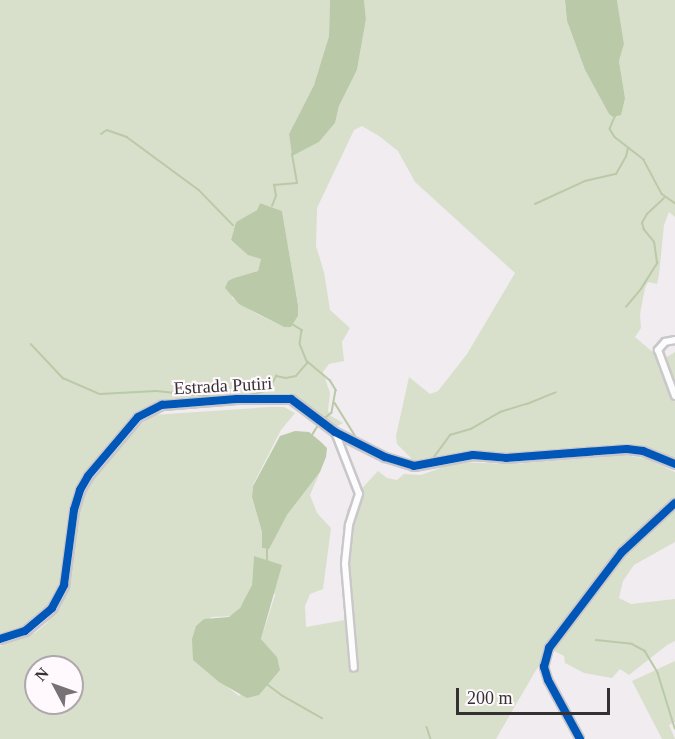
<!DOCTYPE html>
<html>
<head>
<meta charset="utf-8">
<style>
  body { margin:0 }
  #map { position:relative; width:675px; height:739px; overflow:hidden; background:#f1ecef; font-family:"Times New Roman",serif }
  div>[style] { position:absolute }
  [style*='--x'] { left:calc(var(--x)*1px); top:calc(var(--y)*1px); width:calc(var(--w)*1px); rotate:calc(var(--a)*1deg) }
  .green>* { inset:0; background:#d8e0cb }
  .water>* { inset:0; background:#bac9a7 }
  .stream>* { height:1.5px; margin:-0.75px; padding:0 0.75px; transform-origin:0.75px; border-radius:0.75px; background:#bac9a7 }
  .roads { filter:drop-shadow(2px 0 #cac7ca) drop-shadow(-2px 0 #cac7ca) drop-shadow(0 2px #cac7ca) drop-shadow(0 -2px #cac7ca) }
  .minor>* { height:6px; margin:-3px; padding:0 3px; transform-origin:3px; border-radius:3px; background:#fdfcfd }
  .tertiary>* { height:7px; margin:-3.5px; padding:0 3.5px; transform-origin:3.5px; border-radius:3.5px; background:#fdfcfd }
  .cycleway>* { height:8px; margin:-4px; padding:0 4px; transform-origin:4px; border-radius:4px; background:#0057b8 }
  span { translate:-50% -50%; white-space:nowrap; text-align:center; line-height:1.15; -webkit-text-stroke:4.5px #fff8fd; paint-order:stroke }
  .street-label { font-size:18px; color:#343133 }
  .north { position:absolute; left:24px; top:655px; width:60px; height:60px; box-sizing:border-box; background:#fff8fd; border:2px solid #aea8ac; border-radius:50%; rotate:311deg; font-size:16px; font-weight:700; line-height:24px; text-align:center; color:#343133 }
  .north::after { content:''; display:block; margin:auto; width:21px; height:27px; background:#767275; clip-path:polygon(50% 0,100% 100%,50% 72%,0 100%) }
  .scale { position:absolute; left:456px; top:688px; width:154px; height:27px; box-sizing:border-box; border:3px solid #343133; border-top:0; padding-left:8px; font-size:18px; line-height:21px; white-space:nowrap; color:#343133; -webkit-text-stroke:4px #fff8fd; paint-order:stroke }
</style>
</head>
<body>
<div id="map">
  <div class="green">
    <i style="clip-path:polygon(evenodd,0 0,330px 0,329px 36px,314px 85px,289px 134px,292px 155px,319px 142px,335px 123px,339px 106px,357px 70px,366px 19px,364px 0,565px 0,567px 21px,585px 70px,609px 114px,625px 98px,619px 61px,624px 44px,617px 0,675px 0,675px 217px,669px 212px,664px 225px,659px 275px,657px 284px,648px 282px,645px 288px,640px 314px,641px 328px,635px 337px,662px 360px,675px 352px,675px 463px,650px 452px,513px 456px,471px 453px,449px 455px,427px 465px,410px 463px,411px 458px,397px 444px,396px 436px,409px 377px,430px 394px,438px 391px,467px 354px,515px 273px,415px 182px,398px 151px,379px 136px,362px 126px,354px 130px,317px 208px,316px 246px,324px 272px,330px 310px,350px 328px,342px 342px,344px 361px,329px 364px,323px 372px,330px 393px,328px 411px,331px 416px,343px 423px,334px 428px,311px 409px,306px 411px,285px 400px,177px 404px,150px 407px,142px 411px,124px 428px,76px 489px,69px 509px,62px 577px,50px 607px,30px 627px,0 638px,0 0,260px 203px,282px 211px,298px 305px,298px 316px,291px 327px,284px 327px,257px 314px,232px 298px,234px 278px,258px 271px,261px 259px,248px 254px,231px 240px,236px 222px,257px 210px,260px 203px)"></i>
    <i style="clip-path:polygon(evenodd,269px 407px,284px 407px,295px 413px,281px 430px,253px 485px,252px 497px,262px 532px,262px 548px,268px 549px,287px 515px,320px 472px,310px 495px,317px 513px,331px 528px,323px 589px,310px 594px,305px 606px,306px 627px,345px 620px,345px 580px,340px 566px,347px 510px,355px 496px,378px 471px,387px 478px,397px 480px,404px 474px,421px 475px,457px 462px,513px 464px,625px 455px,647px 459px,675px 472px,675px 542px,634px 565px,623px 581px,619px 598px,631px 604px,675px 599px,675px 641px,667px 645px,629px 675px,620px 669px,612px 678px,584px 673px,565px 663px,564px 656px,552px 650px,536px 670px,496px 739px,0 739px,0 646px,35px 633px,47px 623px,61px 604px,70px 579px,77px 510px,82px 493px,90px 481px,130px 434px,152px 415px,269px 407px,254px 557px,275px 595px,261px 639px,277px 657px,239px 696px,193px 660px,211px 617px,234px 616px,248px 596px,252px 585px,254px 557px,269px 407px,36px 667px,72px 667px,72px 703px,36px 703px,36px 667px)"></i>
    <i style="clip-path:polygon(675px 661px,675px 722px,669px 725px,675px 739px,662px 739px,632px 681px)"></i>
  </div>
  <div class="water">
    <i style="clip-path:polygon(330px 0,364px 0,366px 19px,357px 70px,339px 106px,335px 123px,319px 142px,292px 156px,289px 134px,314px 85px,329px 36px)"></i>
    <i style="clip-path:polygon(565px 0,617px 0,624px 44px,619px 61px,625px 98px,621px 115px,613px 117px,609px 114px,585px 70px,567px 21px)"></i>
    <i style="clip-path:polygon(260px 203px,282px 211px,298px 305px,298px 316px,291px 327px,284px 327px,239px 304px,225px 288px,228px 281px,234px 278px,258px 271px,261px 259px,248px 255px,231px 240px,236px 222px,257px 210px)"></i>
    <i style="clip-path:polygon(295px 431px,309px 432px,321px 442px,327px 448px,326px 457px,320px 472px,287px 515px,269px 549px,262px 548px,262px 532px,252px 497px,253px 486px,280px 436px)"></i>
    <i style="clip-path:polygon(254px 556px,282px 565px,261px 639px,277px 657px,280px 670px,259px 695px,247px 698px,219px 682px,193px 660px,192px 639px,196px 626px,204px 619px,229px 617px,240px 608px,252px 585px)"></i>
  </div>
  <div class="stream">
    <i style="--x:616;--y:115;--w:15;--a:113"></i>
    <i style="--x:610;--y:129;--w:9;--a:58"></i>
    <i style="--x:615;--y:137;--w:37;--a:38"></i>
    <i style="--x:644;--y:160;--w:38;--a:62"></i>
    <i style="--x:662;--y:194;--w:16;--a:35"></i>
    <i style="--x:101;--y:134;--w:7;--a:-34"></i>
    <i style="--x:107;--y:130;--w:21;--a:19"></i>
    <i style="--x:127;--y:137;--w:89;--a:36.4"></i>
    <i style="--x:199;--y:190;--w:49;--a:45.8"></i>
    <i style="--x:535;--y:204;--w:55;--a:-24.7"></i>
    <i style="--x:585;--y:181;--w:32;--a:-13"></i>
    <i style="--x:616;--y:174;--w:20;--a:-60"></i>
    <i style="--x:626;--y:157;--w:9;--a:-77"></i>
    <i style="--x:272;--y:206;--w:11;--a:-68"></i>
    <i style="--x:276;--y:196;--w:11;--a:-100"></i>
    <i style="--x:274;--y:185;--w:23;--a:-5"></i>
    <i style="--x:297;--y:183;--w:29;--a:-100"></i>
    <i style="--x:626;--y:307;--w:23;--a:-50"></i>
    <i style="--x:641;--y:289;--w:31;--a:-58"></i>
    <i style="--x:657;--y:263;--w:21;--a:-98"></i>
    <i style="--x:654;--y:242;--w:16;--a:-130"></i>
    <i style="--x:644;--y:230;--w:7;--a:-106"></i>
    <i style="--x:642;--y:223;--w:10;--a:-61"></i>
    <i style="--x:647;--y:214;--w:23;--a:-43"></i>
    <i style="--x:292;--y:324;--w:12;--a:31"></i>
    <i style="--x:302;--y:330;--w:14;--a:98"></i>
    <i style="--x:300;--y:344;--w:18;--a:68"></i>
    <i style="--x:307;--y:361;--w:30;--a:40"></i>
    <i style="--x:330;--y:380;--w:12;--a:59"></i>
    <i style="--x:336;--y:390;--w:23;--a:100"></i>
    <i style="--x:332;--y:413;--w:11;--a:142"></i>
    <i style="--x:31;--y:344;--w:47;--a:46.7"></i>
    <i style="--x:63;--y:378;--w:40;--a:23.4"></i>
    <i style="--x:100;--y:394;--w:56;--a:-3.1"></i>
    <i style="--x:156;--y:391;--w:61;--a:5.6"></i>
    <i style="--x:245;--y:396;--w:25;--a:-14"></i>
    <i style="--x:269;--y:390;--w:16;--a:-63"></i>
    <i style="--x:276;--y:376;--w:10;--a:11"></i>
    <i style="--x:286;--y:378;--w:10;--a:-11"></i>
    <i style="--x:296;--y:376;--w:18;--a:-49"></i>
    <i style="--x:335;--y:403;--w:44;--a:58.1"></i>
    <i style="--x:312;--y:435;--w:13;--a:-58"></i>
    <i style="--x:432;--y:460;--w:31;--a:-54"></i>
    <i style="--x:450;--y:435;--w:22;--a:-16"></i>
    <i style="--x:471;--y:429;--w:34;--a:-30"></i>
    <i style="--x:500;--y:412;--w:28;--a:-17"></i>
    <i style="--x:527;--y:404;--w:31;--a:-22"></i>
    <i style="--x:267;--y:561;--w:13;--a:-90"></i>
    <i style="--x:596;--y:640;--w:36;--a:6"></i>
    <i style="--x:632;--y:644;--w:15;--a:28"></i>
    <i style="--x:645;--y:651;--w:26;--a:59"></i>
    <i style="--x:658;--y:673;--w:58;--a:72.8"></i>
    <i style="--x:267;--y:684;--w:20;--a:37"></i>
    <i style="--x:283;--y:696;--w:45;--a:29.4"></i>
    <i style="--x:427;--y:727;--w:13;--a:72"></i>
  </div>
  <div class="roads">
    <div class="minor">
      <i style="--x:675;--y:340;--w:10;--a:169"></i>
      <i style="--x:665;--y:342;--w:11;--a:131"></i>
      <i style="--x:658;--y:350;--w:49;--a:69.7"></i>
      <i style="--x:335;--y:432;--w:66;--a:68.8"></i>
      <i style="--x:359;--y:494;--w:33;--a:108"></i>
      <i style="--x:349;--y:525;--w:39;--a:96"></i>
      <i style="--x:345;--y:564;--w:104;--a:85.1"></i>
      <i style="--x:580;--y:739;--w:67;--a:-118.5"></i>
      <i style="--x:548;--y:680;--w:14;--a:-107"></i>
      <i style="--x:544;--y:667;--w:20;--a:-75"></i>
      <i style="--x:549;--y:648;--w:121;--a:-52.8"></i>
      <i style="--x:622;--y:552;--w:72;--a:-42.8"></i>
    </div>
    <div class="tertiary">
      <i style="--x:0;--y:639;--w:26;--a:-18"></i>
      <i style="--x:25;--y:631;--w:35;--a:-40"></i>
      <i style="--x:52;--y:608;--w:26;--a:-62"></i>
      <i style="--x:64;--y:585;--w:76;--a:-82.4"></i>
      <i style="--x:74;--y:510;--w:21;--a:-73"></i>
      <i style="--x:80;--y:490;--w:16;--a:-60"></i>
      <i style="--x:88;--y:476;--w:77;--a:-49.7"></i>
      <i style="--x:138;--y:417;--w:27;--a:-27"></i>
      <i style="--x:162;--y:405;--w:75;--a:-4.6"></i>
      <i style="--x:237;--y:399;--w:54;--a:0"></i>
      <i style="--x:291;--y:399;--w:55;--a:36.9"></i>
      <i style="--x:335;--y:432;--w:56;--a:26.6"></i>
      <i style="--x:385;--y:457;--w:30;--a:17"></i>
      <i style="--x:414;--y:466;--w:60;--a:-10.6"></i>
      <i style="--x:473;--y:455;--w:33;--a:5"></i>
      <i style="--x:506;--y:458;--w:121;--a:-4.3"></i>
      <i style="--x:627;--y:449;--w:16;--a:7"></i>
      <i style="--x:643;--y:451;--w:35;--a:22"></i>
    </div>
  </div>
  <div class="cycleway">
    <i style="--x:0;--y:639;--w:26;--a:-18"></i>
    <i style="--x:25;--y:631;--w:35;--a:-40"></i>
    <i style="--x:52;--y:608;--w:26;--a:-62"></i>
    <i style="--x:64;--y:585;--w:76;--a:-82.4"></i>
    <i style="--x:74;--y:510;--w:21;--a:-73"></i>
    <i style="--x:80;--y:490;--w:16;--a:-60"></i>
    <i style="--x:88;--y:476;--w:77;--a:-49.7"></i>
    <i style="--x:138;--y:417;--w:27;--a:-27"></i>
    <i style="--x:162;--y:405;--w:75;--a:-4.6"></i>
    <i style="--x:237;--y:399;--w:54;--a:0"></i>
    <i style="--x:291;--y:399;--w:55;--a:36.9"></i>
    <i style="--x:335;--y:432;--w:56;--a:26.6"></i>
    <i style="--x:385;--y:457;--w:30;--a:17"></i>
    <i style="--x:414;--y:466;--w:60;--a:-10.6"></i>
    <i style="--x:473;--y:455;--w:33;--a:5"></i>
    <i style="--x:506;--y:458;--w:121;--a:-4.3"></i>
    <i style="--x:627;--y:449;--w:16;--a:7"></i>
    <i style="--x:643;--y:451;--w:35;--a:22"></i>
    <i style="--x:580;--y:739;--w:67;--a:-118.5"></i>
    <i style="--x:548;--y:680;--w:14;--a:-107"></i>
    <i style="--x:544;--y:667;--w:20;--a:-75"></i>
    <i style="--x:549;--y:648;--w:121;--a:-52.8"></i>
    <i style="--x:622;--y:552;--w:72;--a:-42.8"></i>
  </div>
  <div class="street-label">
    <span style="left:223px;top:386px;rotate:-3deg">Estrada Putiri</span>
  </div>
  <div class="north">N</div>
  <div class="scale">200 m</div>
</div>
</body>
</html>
